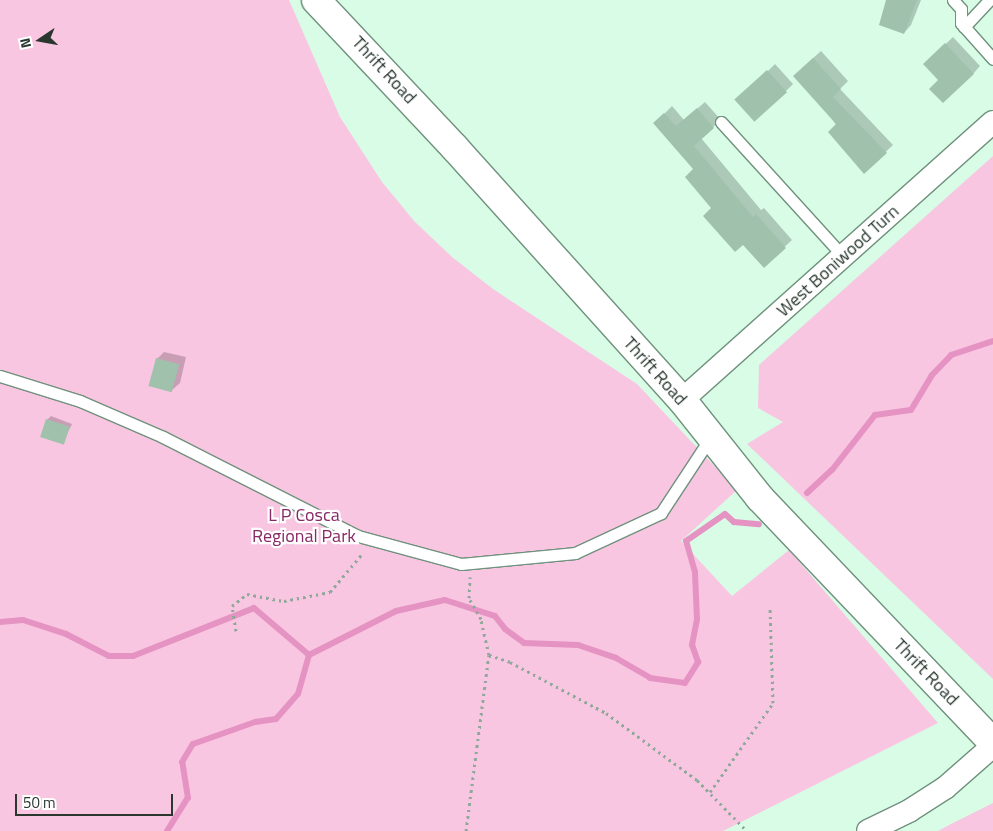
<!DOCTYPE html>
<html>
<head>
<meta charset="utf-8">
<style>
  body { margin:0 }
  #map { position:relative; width:993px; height:831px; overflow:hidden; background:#d8fce6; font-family:"Titillium Web",sans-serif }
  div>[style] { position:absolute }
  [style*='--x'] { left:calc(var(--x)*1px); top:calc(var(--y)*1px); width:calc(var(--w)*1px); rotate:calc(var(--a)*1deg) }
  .green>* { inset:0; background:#f9c6e2 }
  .shadow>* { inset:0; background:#0003 }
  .stream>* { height:6px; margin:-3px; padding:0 3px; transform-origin:3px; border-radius:3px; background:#e593c2 }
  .building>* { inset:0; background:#a0c2ad; transform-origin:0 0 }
  .path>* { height:3px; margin-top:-1.5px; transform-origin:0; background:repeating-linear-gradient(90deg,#8ea999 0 2.5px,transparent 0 6.5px) }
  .roads { filter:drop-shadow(1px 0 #70917d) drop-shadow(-1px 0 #70917d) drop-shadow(0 1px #70917d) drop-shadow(0 -1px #70917d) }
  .lane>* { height:11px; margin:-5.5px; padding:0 5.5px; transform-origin:5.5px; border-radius:5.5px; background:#fff }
  .street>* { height:22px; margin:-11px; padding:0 11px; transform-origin:11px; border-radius:11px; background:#fff }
  .secondary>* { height:28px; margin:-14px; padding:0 14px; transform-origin:14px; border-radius:14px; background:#fff }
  span { translate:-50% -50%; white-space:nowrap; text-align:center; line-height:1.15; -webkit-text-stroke:4.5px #fff; paint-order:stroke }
  .street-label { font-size:18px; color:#29372f }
  .park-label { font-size:18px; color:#872966 }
  .north { position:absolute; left:15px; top:15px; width:50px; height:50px; -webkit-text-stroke:4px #fff; paint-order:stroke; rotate:258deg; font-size:14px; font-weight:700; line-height:20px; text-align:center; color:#29372f }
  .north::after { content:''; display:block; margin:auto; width:18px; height:22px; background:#29372f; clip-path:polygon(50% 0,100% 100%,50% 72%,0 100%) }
  .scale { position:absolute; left:15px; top:794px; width:158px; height:22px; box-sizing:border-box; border:2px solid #29372f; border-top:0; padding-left:6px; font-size:15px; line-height:18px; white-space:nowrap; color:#29372f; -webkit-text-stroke:4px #fff; paint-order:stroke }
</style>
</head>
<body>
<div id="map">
  <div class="green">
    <i style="clip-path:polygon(0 0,289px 0,340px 117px,382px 182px,415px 222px,452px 257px,493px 289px,637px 384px,737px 490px,681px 541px,732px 596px,789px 550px,938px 723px,723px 831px,0 831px)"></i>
    <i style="clip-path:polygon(993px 156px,993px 679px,747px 444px,783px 422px,758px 408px,759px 365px)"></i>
    <i style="clip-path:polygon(993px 803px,993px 831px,938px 831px,949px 825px)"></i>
  </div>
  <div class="shadow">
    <i style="clip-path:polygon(888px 0,921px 0,911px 25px,904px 33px)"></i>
    <i style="clip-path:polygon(953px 37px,980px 66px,973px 74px,940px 80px,925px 64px)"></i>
    <i style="clip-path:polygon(821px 51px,848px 81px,840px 89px,893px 145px,864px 172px,802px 68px)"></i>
    <i style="clip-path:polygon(775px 64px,793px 84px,786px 91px,738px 101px)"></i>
    <i style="clip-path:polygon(705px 102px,721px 120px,701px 138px,761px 210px,764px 208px,792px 240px,764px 266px,713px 208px,695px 168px,662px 116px,672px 106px,684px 120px)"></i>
    <i style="clip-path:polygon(164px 352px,186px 357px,180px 383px,172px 390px,157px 359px)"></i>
    <i style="clip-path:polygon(51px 416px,72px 424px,62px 444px,47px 420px)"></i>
  </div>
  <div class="stream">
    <i style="--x:807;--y:493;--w:34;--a:-43"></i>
    <i style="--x:832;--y:470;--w:70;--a:-52"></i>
    <i style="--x:875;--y:415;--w:36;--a:-8"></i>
    <i style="--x:911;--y:410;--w:41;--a:-59"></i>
    <i style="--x:932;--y:375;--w:28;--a:-46"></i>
    <i style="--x:951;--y:355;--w:44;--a:-18.4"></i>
    <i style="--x:0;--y:622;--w:23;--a:-5"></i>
    <i style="--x:23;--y:620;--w:45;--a:18"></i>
    <i style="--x:66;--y:634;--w:48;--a:27.1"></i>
    <i style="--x:109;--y:656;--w:24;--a:0"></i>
    <i style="--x:133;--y:656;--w:130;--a:-21.6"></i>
    <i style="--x:254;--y:608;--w:72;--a:40.5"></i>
    <i style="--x:309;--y:655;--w:97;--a:-26.8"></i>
    <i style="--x:396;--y:611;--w:50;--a:-12.7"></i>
    <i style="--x:445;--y:600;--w:52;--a:17.7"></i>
    <i style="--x:495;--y:616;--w:16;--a:52"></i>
    <i style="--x:505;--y:629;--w:24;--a:36"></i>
    <i style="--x:524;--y:643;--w:54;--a:2.1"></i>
    <i style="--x:578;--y:645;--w:40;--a:18.9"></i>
    <i style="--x:616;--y:658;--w:39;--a:30"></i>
    <i style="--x:650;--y:678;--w:35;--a:8"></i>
    <i style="--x:685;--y:683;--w:25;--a:-58"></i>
    <i style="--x:698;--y:662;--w:18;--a:-109"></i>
    <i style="--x:692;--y:645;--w:25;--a:-79"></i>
    <i style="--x:697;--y:620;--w:48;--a:-92.4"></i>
    <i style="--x:695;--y:572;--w:32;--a:-106"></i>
    <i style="--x:686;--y:541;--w:47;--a:-34.7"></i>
    <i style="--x:725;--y:514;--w:12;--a:42"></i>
    <i style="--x:734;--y:522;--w:25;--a:5"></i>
    <i style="--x:167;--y:831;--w:39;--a:-58"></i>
    <i style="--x:188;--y:798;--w:36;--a:-99"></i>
    <i style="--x:182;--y:762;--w:21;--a:-59"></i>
    <i style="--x:193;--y:744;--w:66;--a:-19.5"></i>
    <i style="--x:255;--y:722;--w:21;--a:-8"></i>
    <i style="--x:276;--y:719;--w:33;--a:-49"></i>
    <i style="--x:298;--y:694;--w:41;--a:-74.2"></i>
  </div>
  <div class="building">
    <i style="clip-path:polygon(886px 0,917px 0,904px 34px,879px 25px)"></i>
    <i style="clip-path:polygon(945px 43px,974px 74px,943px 103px,929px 89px,938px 80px,923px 64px)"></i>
    <i style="clip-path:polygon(813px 58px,841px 89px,833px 97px,887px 153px,864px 174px,828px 132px,836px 124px,793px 76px)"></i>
    <i style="left:767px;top:70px;width:30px;height:44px;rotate:48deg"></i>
    <i style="clip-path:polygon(697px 108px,714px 128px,694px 146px,753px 217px,756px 214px,786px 248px,764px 268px,743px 245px,735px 252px,703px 216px,711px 208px,685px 177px,693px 169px,653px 123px,664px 113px,676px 126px)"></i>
    <i style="left:156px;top:358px;width:24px;height:29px;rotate:15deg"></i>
    <i style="left:46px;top:419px;width:25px;height:19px;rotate:18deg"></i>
  </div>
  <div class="path">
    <i style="--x:236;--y:631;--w:25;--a:-99"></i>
    <i style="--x:232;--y:606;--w:19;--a:-39"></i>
    <i style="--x:247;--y:594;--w:38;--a:11"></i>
    <i style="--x:284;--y:601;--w:47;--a:-11.1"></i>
    <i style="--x:330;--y:592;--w:51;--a:-49.8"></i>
    <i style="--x:489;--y:655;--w:22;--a:18"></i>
    <i style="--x:510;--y:662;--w:109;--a:28"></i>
    <i style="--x:606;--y:713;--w:113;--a:36.4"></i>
    <i style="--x:697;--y:780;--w:71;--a:45.6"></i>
    <i style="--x:710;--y:792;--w:109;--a:-54.7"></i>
    <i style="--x:773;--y:703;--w:96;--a:-91.8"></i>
    <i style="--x:466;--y:831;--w:177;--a:-82.6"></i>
    <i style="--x:489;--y:655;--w:37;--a:-103"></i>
    <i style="--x:481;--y:619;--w:24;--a:-120"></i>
    <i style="--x:469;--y:598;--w:21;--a:-87"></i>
  </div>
  <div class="roads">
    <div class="lane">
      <i style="--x:953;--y:0;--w:12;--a:48"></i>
      <i style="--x:961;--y:9;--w:14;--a:90"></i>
      <i style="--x:961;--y:23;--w:48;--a:48.4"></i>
      <i style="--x:964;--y:27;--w:37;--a:-47"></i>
      <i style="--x:721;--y:122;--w:183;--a:47.7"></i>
      <i style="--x:0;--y:376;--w:84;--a:17.4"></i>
      <i style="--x:80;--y:401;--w:90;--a:23.4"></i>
      <i style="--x:163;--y:437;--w:219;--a:26.9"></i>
      <i style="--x:358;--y:536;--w:107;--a:15.2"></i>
      <i style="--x:461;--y:564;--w:115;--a:-5.5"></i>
      <i style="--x:575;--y:553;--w:95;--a:-24.9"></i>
      <i style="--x:661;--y:513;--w:91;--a:-56.7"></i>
    </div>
    <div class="street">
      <i style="--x:682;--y:400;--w:417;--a:-41.8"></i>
      <i style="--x:868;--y:831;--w:46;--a:-26"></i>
      <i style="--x:909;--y:811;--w:43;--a:-32.6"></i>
      <i style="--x:945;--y:788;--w:64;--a:-41.2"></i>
    </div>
    <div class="secondary">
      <i style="--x:316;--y:0;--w:203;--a:46.8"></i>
      <i style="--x:455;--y:148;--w:339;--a:48"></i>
      <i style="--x:682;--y:400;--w:125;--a:51.5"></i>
      <i style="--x:760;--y:498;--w:338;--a:46.4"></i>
    </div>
  </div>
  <div class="street-label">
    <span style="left:384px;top:70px;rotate:47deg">Thrift Road</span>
    <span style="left:838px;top:261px;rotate:-42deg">West Boniwood Turn</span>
    <span style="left:655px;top:371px;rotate:48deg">Thrift Road</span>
    <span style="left:926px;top:672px;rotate:46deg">Thrift Road</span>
  </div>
  <div class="park-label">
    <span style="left:304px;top:526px">L P Cosca<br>Regional Park</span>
  </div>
  <div class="north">N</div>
  <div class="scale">50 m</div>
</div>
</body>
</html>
